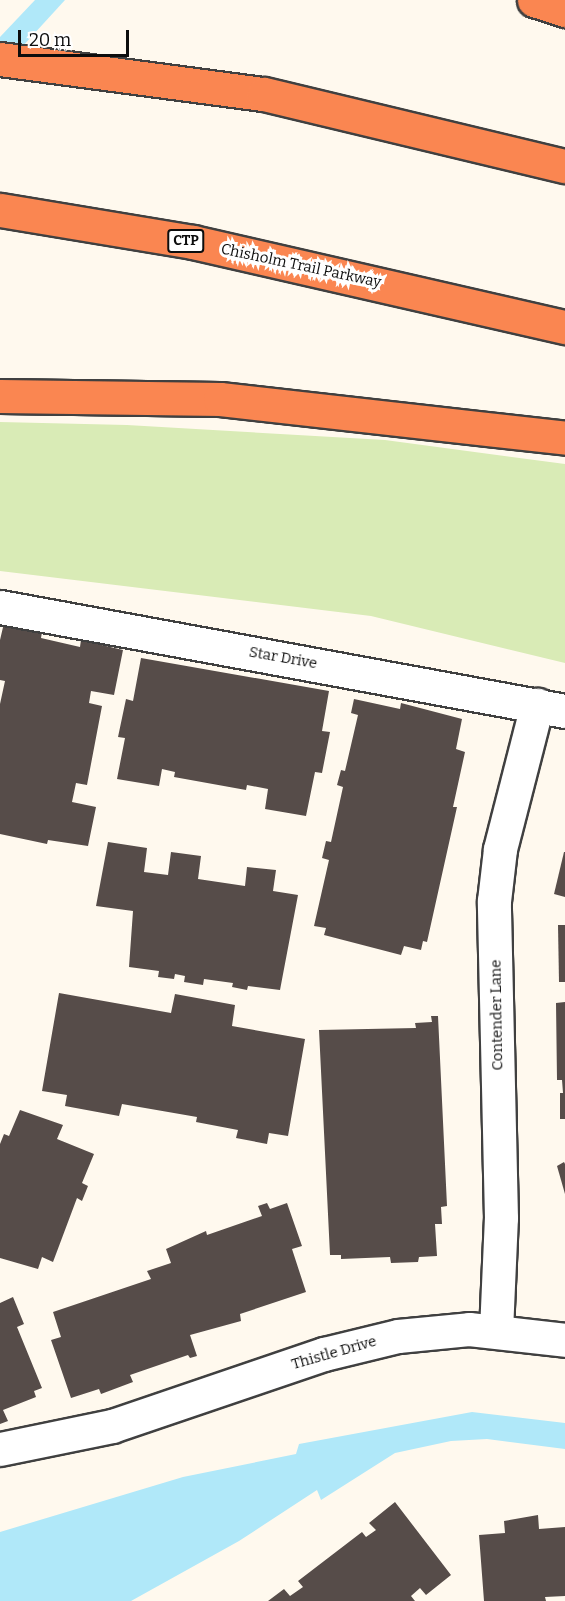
<!DOCTYPE html>
<html>
<head>
<meta charset="utf-8">
<style>
  body { margin:0 }
  #map { position:relative; width:565px; height:1601px; overflow:hidden; background:#fff9ee; font-family:Bitter,serif }
  div>[style] { position:absolute }
  [style*='--x'] { left:calc(var(--x)*1px); top:calc(var(--y)*1px); width:calc(var(--w)*1px); rotate:calc(var(--a)*1deg) }
  .green>* { inset:0; background:#d9ebb6 }
  .water>* { inset:0; background:#b0e8f9 }
  .building>* { inset:0; background:#564c49 }
  .roads { filter:drop-shadow(2px 0 #404040) drop-shadow(-2px 0 #404040) drop-shadow(0 2px #404040) drop-shadow(0 -2px #404040) }
  .minor>* { height:33px; margin:-16.5px; padding:0 16.5px; transform-origin:16.5px; border-radius:16.5px; background:#fff }
  .highway>* { height:33px; margin:-16.5px; padding:0 16.5px; transform-origin:16.5px; border-radius:16.5px; background:#fa8651 }
  span { translate:-50% -50%; white-space:nowrap; text-align:center; line-height:1.15; -webkit-text-stroke:6px #fff; paint-order:stroke }
  .shield-label span { padding:2px 4px; background:#fff; border:2px solid; border-radius:4px; -webkit-text-stroke-width:0 }
  .shield-label { font-size:14px; color:#0d0d0d; font-weight:700 }
  .street-label { font-size:15px; color:#0d0d0d }
  .scale { position:absolute; left:18px; top:30px; width:111px; height:27px; box-sizing:border-box; border:3px solid #0d0d0d; border-top:0; padding-left:8px; font-size:18px; line-height:21px; white-space:nowrap; color:#0d0d0d; -webkit-text-stroke:4px #fff; paint-order:stroke }
</style>
</head>
<body>
<div id="map">
  <div class="green">
    <i style="clip-path:polygon(0 422px,127px 425px,385px 440px,565px 464px,565px 663px,371px 616px,0 571px)"></i>
  </div>
  <div class="water">
    <i style="clip-path:polygon(35px 0,65px 0,0 71px,0 37px)"></i>
    <i style="clip-path:polygon(472px 1412px,565px 1423px,565px 1449px,487px 1439px,451px 1441px,395px 1453px,321px 1500px,317px 1490px,239px 1541px,131px 1601px,0 1601px,0 1532px,183px 1477px,296px 1454px,299px 1444px)"></i>
  </div>
  <div class="building">
    <i style="clip-path:polygon(4px 623px,42px 632px,41px 638px,80px 647px,81px 640px,123px 650px,114px 695px,91px 691px,89px 703px,102px 706px,87px 785px,76px 783px,72px 802px,96px 807px,88px 846px,48px 840px,47px 844px,0 834px,0 704px,5px 681px,0 680px,0 640px)"></i>
    <i style="clip-path:polygon(141px 658px,329px 691px,322px 731px,330px 732px,322px 773px,315px 772px,306px 816px,265px 809px,268px 789px,247px 785px,246px 790px,174px 777px,175px 772px,162px 769px,159px 786px,117px 779px,125px 738px,118px 737px,126px 699px,133px 701px)"></i>
    <i style="clip-path:polygon(354px 699px,400px 709px,401px 703px,462px 719px,456px 749px,465px 752px,453px 807px,457px 807px,427px 942px,423px 941px,421px 950px,404px 946px,401px 955px,324px 935px,326px 928px,314px 926px,329px 860px,322px 858px,326px 841px,331px 842px,343px 787px,337px 785px,341px 770px,345px 771px,358px 715px,351px 713px)"></i>
    <i style="clip-path:polygon(108px 842px,147px 848px,144px 872px,168px 875px,171px 852px,201px 856px,198px 879px,245px 886px,247px 867px,276px 870px,273px 891px,298px 895px,280px 990px,248px 986px,247px 990px,232px 987px,233px 983px,204px 979px,203px 985px,184px 982px,185px 976px,175px 974px,174px 979px,158px 977px,159px 971px,129px 967px,133px 911px,96px 906px)"></i>
    <i style="clip-path:polygon(564px 852px,565px 852px,565px 897px,554px 894px)"></i>
    <i style="clip-path:polygon(558px 925px,565px 925px,565px 982px,559px 982px)"></i>
    <i style="clip-path:polygon(59px 993px,171px 1013px,175px 994px,235px 1005px,232px 1026px,305px 1039px,288px 1136px,269px 1133px,267px 1144px,236px 1138px,238px 1130px,196px 1122px,197px 1117px,122px 1104px,119px 1116px,65px 1106px,67px 1095px,42px 1091px)"></i>
    <i style="clip-path:polygon(565px 1002px,565px 1119px,560px 1119px,560px 1093px,563px 1093px,562px 1080px,557px 1080px,556px 1003px)"></i>
    <i style="clip-path:polygon(431px 1016px,438px 1016px,447px 1206px,441px 1207px,442px 1224px,435px 1224px,437px 1256px,419px 1257px,418px 1262px,391px 1263px,390px 1257px,341px 1259px,341px 1255px,330px 1255px,319px 1030px,416px 1028px,415px 1023px,432px 1022px)"></i>
    <i style="clip-path:polygon(20px 1110px,63px 1125px,57px 1139px,94px 1154px,82px 1183px,88px 1186px,82px 1201px,77px 1198px,53px 1262px,42px 1257px,38px 1269px,0 1258px,0 1144px,4px 1134px,9px 1136px)"></i>
    <i style="clip-path:polygon(564px 1162px,565px 1164px,565px 1194px,557px 1166px)"></i>
    <i style="clip-path:polygon(267px 1203px,270px 1209px,287px 1203px,302px 1246px,292px 1249px,306px 1292px,240px 1314px,241px 1321px,190px 1335px,197px 1356px,190px 1358px,188px 1355px,130px 1375px,133px 1382px,101px 1394px,99px 1389px,71px 1398px,51px 1340px,61px 1337px,53px 1312px,151px 1279px,147px 1271px,171px 1263px,166px 1249px,206px 1231px,207px 1235px,262px 1216px,258px 1206px)"></i>
    <i style="clip-path:polygon(13px 1297px,24px 1324px,17px 1327px,42px 1388px,34px 1391px,36px 1397px,3px 1410px,8px 1421px,0 1424px,0 1303px)"></i>
    <i style="clip-path:polygon(395px 1502px,451px 1575px,426px 1595px,420px 1588px,411px 1596px,415px 1601px,268px 1601px,284px 1589px,290px 1596px,303px 1587px,298px 1581px,362px 1532px,366px 1537px,376px 1530px,369px 1523px)"></i>
    <i style="clip-path:polygon(538px 1515px,539px 1529px,565px 1527px,565px 1596px,545px 1597px,546px 1601px,484px 1601px,479px 1535px,505px 1533px,504px 1521px)"></i>
  </div>
  <div class="roads">
    <div class="minor">
      <i style="--x:0;--y:607;--w:574;--a:10.43"></i>
      <i style="--x:496;--y:1331;--w:113;--a:-87.5"></i>
      <i style="--x:501;--y:1218;--w:317;--a:-91.3"></i>
      <i style="--x:494;--y:901;--w:52;--a:-83.4"></i>
      <i style="--x:500;--y:849;--w:149;--a:-75.6"></i>
      <i style="--x:0;--y:1449;--w:114;--a:-11.6"></i>
      <i style="--x:112;--y:1426;--w:224;--a:-18.8"></i>
      <i style="--x:324;--y:1354;--w:76;--a:-13.7"></i>
      <i style="--x:398;--y:1336;--w:71;--a:-5.6"></i>
      <i style="--x:469;--y:1329;--w:97;--a:6.5"></i>
    </div>
    <div class="highway">
      <i style="--x:534;--y:0;--w:33;--a:18"></i>
      <i style="--x:0;--y:59;--w:266;--a:7.6"></i>
      <i style="--x:264;--y:94;--w:309;--a:13.5"></i>
      <i style="--x:0;--y:210;--w:196;--a:9.4"></i>
      <i style="--x:193;--y:242;--w:382;--a:12.9"></i>
      <i style="--x:0;--y:396;--w:220;--a:0.8"></i>
      <i style="--x:220;--y:399;--w:347;--a:6.4"></i>
    </div>
  </div>
  <div class="shield-label">
    <span style="left:186px;top:241px">CTP</span>
  </div>
  <div class="street-label">
    <span style="left:301px;top:266px;rotate:12deg">Chisholm Trail Parkway</span>
    <span style="left:283px;top:658px;rotate:10deg">Star Drive</span>
    <span style="left:497px;top:1015px;rotate:-91deg">Contender Lane</span>
    <span style="left:334px;top:1353px;rotate:-16deg">Thistle Drive</span>
  </div>
  <div class="scale">20 m</div>
</div>
</body>
</html>
